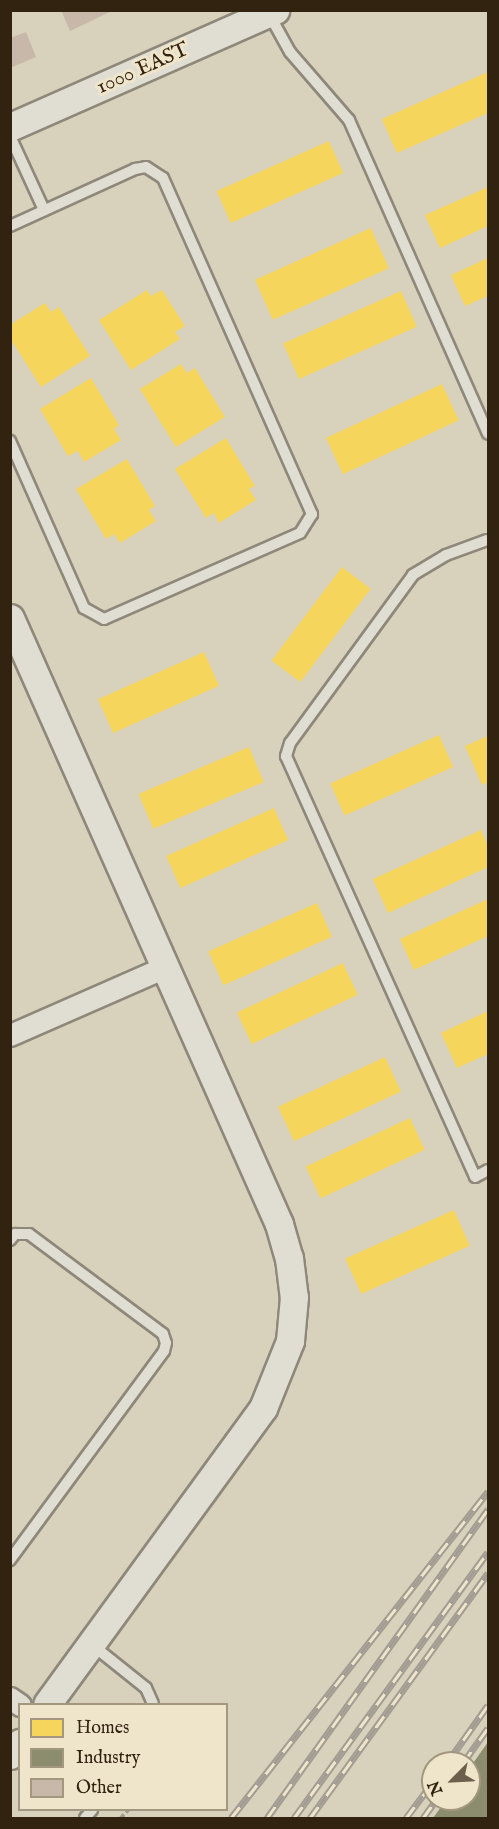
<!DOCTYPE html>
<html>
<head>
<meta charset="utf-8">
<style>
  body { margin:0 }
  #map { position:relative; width:499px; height:1829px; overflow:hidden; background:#d8d1bb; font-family:"IM FELL English",serif }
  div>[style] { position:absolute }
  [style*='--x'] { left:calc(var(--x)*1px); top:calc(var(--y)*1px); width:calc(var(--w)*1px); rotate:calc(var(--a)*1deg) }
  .homes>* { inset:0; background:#f6d55c; transform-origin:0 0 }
  .industry>* { inset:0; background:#8c8c6e }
  .building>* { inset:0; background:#c7b8a9 }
  .path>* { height:4px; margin-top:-2px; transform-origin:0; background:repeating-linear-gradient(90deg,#a29c92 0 4.5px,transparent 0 7.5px) }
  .roads { filter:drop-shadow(2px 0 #8e887a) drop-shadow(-2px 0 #8e887a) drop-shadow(0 2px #8e887a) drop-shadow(0 -2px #8e887a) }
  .service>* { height:10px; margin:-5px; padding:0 5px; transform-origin:5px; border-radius:5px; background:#e0ddd2 }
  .minor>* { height:21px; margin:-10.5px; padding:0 10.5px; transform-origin:10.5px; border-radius:10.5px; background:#e0ddd2 }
  .tertiary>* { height:27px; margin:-13.5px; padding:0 13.5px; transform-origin:13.5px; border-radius:13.5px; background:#e0ddd2 }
  .rail>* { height:7px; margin-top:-3.5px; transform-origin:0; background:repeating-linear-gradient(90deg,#eee5ca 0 14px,#a29c92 0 28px); box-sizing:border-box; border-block:2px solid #a29c92 }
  span { translate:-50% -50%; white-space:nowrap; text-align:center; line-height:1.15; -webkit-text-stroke:6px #eee5ca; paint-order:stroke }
  .street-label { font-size:21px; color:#322210 }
  .frame { position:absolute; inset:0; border:12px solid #322210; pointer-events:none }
  .legend { position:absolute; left:18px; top:1703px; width:210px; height:108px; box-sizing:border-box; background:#eee5ca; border:2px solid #a39780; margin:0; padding:8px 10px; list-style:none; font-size:18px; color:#322210 }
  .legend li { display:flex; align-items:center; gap:12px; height:30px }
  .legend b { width:30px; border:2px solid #a39780 }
  .north { position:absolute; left:421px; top:1751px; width:60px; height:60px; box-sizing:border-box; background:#eee5ca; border:2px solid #a39780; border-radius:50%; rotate:246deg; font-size:16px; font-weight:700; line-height:24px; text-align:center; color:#322210 }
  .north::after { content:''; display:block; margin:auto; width:21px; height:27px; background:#6c5f4c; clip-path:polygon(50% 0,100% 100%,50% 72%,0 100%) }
</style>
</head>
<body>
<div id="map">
  <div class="homes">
    <i style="clip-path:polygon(488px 72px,488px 113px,397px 153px,382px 119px)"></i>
    <i style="left:329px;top:141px;width:35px;height:123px;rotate:66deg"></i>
    <i style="clip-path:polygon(488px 187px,488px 226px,440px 248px,425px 215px)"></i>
    <i style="left:371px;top:228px;width:44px;height:127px;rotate:66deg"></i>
    <i style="clip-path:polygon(488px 258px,488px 296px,465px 306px,451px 275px)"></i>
    <i style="clip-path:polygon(147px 290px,151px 296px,162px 290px,185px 326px,175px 332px,180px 339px,131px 370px,99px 320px)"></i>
    <i style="left:401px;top:291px;width:39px;height:129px;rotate:66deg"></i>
    <i style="clip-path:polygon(45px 303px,51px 312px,59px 307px,90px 356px,41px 387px,10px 338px,10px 325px)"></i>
    <i style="clip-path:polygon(181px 364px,187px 373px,195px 368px,225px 417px,176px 447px,140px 389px)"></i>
    <i style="clip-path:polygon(91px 378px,119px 425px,114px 429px,121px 440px,84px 462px,78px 451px,68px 456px,40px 409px)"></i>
    <i style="left:442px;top:384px;width:40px;height:128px;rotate:65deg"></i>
    <i style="clip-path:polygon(226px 438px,255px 486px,249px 489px,256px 500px,219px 523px,214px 513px,206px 518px,175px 469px)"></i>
    <i style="clip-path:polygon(127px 459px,155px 506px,149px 510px,156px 521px,120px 543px,114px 534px,106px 539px,76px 489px)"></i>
    <i style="left:342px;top:567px;width:36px;height:117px;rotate:37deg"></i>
    <i style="left:204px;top:652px;width:37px;height:116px;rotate:66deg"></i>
    <i style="left:439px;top:735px;width:35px;height:119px;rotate:66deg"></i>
    <i style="clip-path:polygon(488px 736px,488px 782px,482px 785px,465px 746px)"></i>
    <i style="left:249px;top:747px;width:38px;height:120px;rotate:67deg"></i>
    <i style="left:274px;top:808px;width:35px;height:118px;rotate:66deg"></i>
    <i style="clip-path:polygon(481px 830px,488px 847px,488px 867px,388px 913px,373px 879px)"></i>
    <i style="clip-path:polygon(488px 899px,488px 936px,414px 970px,400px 939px)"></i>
    <i style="left:317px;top:903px;width:37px;height:119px;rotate:66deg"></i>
    <i style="left:343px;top:963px;width:35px;height:117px;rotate:65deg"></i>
    <i style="clip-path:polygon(488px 1011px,488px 1054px,457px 1068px,441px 1033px)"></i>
    <i style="left:385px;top:1057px;width:38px;height:118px;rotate:65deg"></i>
    <i style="left:410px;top:1118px;width:35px;height:115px;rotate:65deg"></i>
    <i style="left:454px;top:1210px;width:39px;height:119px;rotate:66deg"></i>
  </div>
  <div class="industry">
    <i style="clip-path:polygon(488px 1742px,488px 1818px,433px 1818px,447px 1799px,469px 1799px,469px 1769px)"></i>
  </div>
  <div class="building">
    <i style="clip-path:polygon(61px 10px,114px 10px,70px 31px)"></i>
    <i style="clip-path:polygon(26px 32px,36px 57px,10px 68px,10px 38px)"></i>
  </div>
  <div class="path">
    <i style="--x:121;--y:1818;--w:11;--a:-49"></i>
  </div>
  <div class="roads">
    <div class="service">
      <i style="--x:269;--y:14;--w:43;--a:61.1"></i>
      <i style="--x:290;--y:52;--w:90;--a:49.1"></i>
      <i style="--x:349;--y:120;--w:343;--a:66.1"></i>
      <i style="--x:10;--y:136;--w:81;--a:65.3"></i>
      <i style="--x:10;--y:226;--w:137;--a:-24.5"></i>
      <i style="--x:135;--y:169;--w:11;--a:-10"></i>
      <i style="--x:146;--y:167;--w:20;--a:33"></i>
      <i style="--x:163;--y:178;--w:368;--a:66.1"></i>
      <i style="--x:312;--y:514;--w:22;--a:122"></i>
      <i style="--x:300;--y:533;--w:214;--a:156.3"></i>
      <i style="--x:104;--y:619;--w:23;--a:-151"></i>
      <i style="--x:84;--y:608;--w:183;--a:-113.9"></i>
      <i style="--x:487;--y:540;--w:44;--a:159.9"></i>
      <i style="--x:446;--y:555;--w:39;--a:149"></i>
      <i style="--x:413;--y:575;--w:208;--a:126.2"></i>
      <i style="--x:290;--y:743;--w:14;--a:107"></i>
      <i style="--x:286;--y:756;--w:461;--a:65.8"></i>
      <i style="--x:475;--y:1177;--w:15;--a:-28"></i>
      <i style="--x:10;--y:1240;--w:8;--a:-50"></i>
      <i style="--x:15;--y:1234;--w:14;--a:0"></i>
      <i style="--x:29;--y:1234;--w:167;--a:36.7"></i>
      <i style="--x:163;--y:1334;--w:9;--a:72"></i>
      <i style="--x:166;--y:1343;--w:8;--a:104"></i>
      <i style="--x:164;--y:1351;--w:260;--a:126.4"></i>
      <i style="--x:91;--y:1644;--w:70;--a:38.7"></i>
      <i style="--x:146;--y:1688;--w:17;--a:66"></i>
      <i style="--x:85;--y:1818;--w:11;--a:-49"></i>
    </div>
    <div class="minor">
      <i style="--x:10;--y:1035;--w:169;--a:-23.7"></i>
      <i style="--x:10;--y:1698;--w:12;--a:35"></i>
    </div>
    <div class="tertiary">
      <i style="--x:10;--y:127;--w:290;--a:-23.8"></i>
      <i style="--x:10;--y:618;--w:663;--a:66.06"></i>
      <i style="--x:279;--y:1224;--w:35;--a:74"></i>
      <i style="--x:289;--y:1258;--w:39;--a:83"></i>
      <i style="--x:294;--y:1297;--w:44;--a:95.2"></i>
      <i style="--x:290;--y:1341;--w:72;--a:111.9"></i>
      <i style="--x:263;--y:1408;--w:366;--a:126.1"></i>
      <i style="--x:10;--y:1755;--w:16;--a:-50"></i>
    </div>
  </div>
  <div class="rail">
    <i style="--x:447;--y:1763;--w:71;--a:-54.7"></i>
    <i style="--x:463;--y:1763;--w:43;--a:-54.5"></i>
    <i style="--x:231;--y:1818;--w:416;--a:-51.8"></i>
    <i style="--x:267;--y:1818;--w:380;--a:-54.4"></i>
    <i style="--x:294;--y:1818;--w:329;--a:-53.9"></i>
    <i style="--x:310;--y:1818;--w:303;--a:-54"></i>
    <i style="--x:406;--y:1818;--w:45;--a:-53.1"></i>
    <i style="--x:423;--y:1818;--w:24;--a:-54"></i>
  </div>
  <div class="street-label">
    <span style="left:143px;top:69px;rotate:-24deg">1000 EAST</span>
  </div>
  <div class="frame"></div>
  <ul class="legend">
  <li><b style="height:16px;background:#f6d55c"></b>Homes</li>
  <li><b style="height:16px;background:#8c8c6e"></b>Industry</li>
  <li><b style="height:16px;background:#c7b8a9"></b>Other</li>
  </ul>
  <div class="north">N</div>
</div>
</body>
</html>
